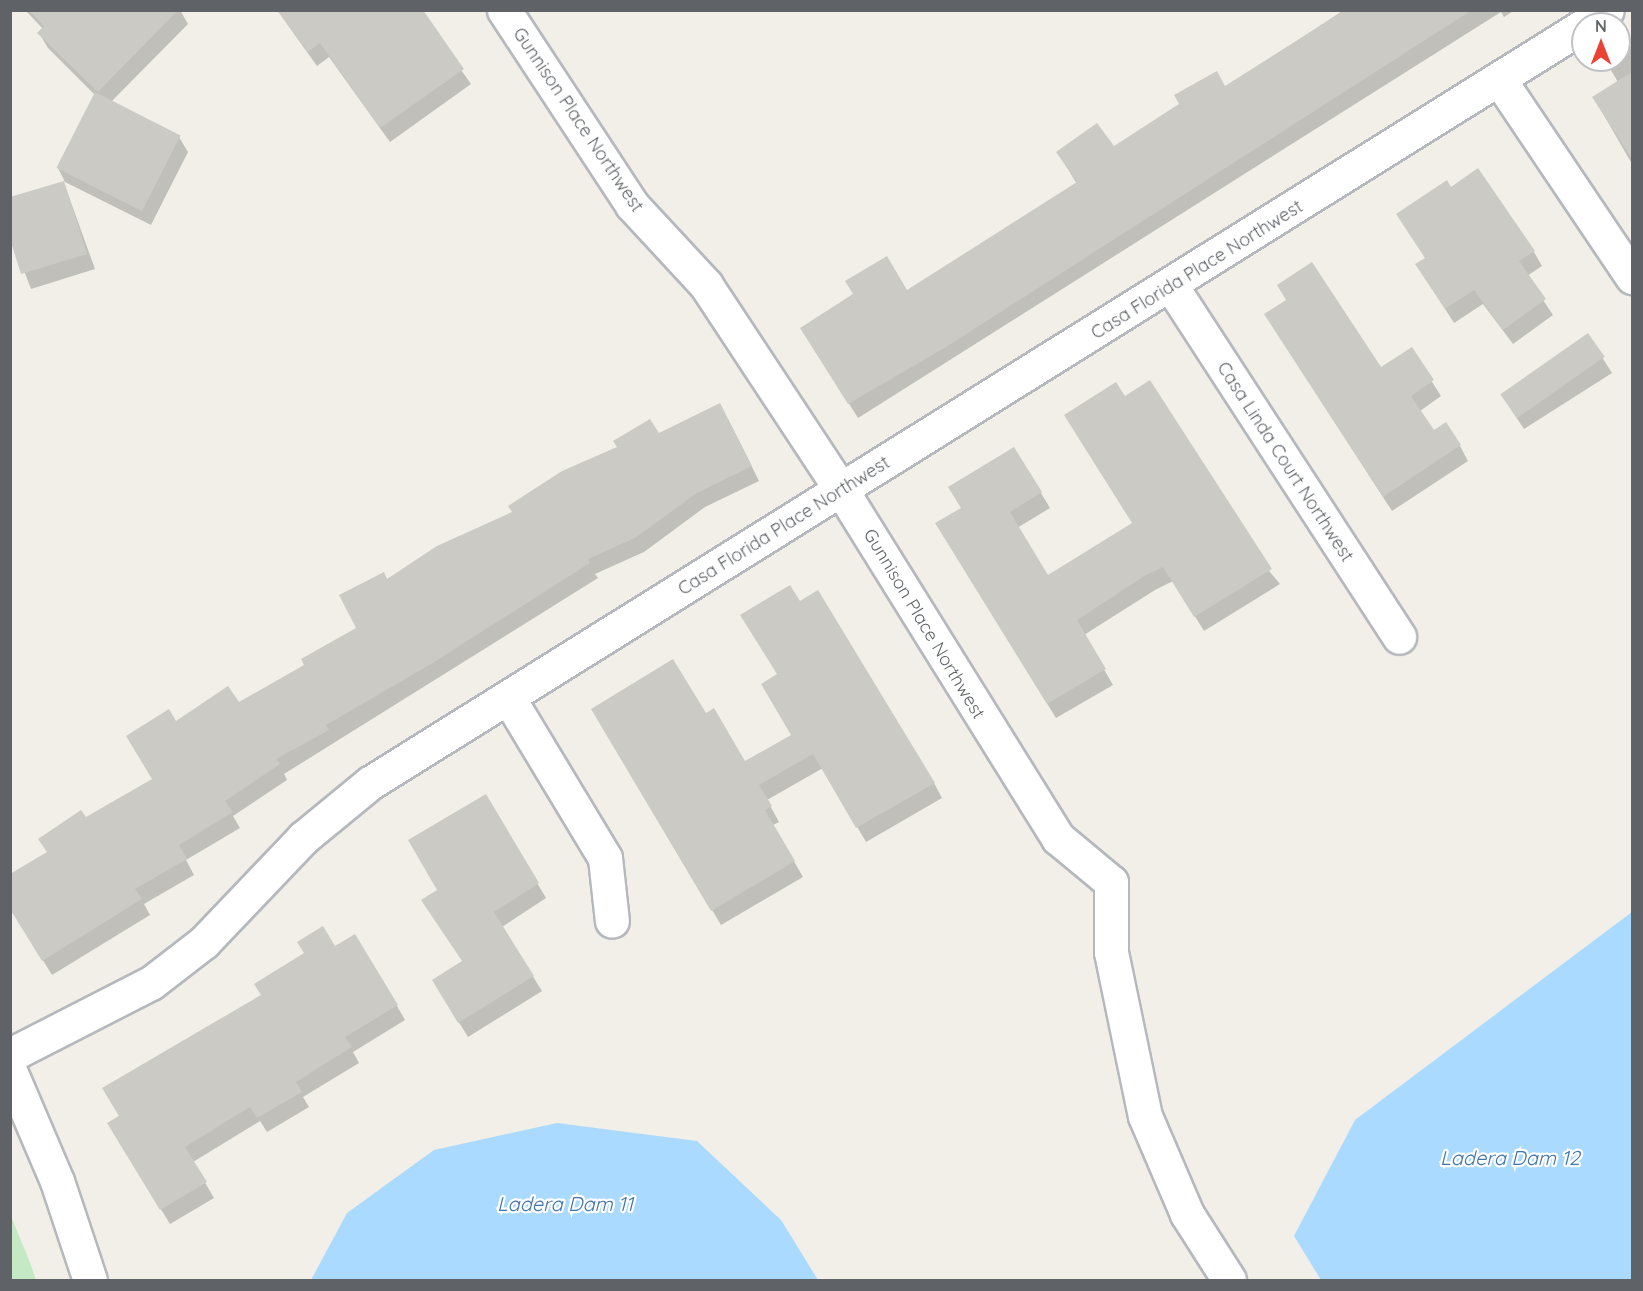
<!DOCTYPE html>
<html>
<head>
<meta charset="utf-8">
<style>
  body { margin:0 }
  #map { position:relative; width:1643px; height:1291px; overflow:hidden; background:#f1efe8; font-family:Quicksand,sans-serif }
  div>[style] { position:absolute }
  [style*='--x'] { left:calc(var(--x)*1px); top:calc(var(--y)*1px); width:calc(var(--w)*1px); rotate:calc(var(--a)*1deg) }
  .green>* { inset:0; background:#c5e8c5 }
  .water>* { inset:0; background:#aadaff }
  .shadow>* { inset:0; background:#0003 }
  .building>* { inset:0; background:#cccac5; transform-origin:0 0 }
  .roads { filter:drop-shadow(2px 0 #b5b8bc) drop-shadow(-2px 0 #b5b8bc) drop-shadow(0 2px #b5b8bc) drop-shadow(0 -2px #b5b8bc) }
  .minor>* { height:33px; margin:-16.5px; padding:0 16.5px; transform-origin:16.5px; border-radius:16.5px; background:#fff }
  .tertiary>* { height:33px; margin:-16.5px; padding:0 16.5px; transform-origin:16.5px; border-radius:16.5px; background:#fff }
  span { translate:-50% -50%; white-space:nowrap; text-align:center; line-height:1.15; -webkit-text-stroke:4.5px #fff; paint-order:stroke }
  .street-label { font-size:18px; color:#5f6368 }
  .water-label { font-size:20px; color:#4174aa; font-style:italic }
  .frame { position:absolute; inset:0; border:12px solid #5f6368; pointer-events:none }
  .north { position:absolute; left:1571px; top:12px; width:60px; height:60px; box-sizing:border-box; background:#fff; border:2px solid #bfc1c3; border-radius:50%; rotate:0deg; font-size:16px; font-weight:700; line-height:24px; text-align:center; color:#5f6368 }
  .north::after { content:''; display:block; margin:auto; width:21px; height:27px; background:#ea4335; clip-path:polygon(50% 0,100% 100%,50% 72%,0 100%) }
</style>
</head>
<body>
<div id="map">
  <div class="green">
    <i style="clip-path:polygon(10px 1214px,29px 1260px,36px 1280px,11px 1280px)"></i>
  </div>
  <div class="water">
    <i style="clip-path:polygon(1632px 912px,1632px 1280px,1321px 1280px,1294px 1236px,1355px 1120px)"></i>
    <i style="clip-path:polygon(557px 1123px,697px 1141px,781px 1220px,818px 1280px,311px 1280px,347px 1213px,434px 1150px)"></i>
  </div>
  <div class="shadow">
    <i style="clip-path:polygon(25px 10px,180px 10px,188px 24px,111px 102px,179px 137px,188px 152px,151px 225px,65px 182px,58px 168px,95px 95px,48px 48px,39px 33px,43px 29px)"></i>
    <i style="clip-path:polygon(277px 10px,419px 10px,471px 84px,390px 142px,329px 57px,317px 66px)"></i>
    <i style="clip-path:polygon(1344px 10px,1515px 10px,1504px 17px,1501px 12px,858px 418px,811px 343px,907px 292px,1077px 184px,1058px 153px,1113px 148px,1225px 88px)"></i>
    <i style="clip-path:polygon(1632px 45px,1632px 164px,1594px 98px,1618px 82px,1606px 62px,1619px 60px,1619px 54px)"></i>
    <i style="clip-path:polygon(64px 183px,95px 269px,31px 289px,10px 234px)"></i>
    <i style="clip-path:polygon(1450px 189px,1534px 252px,1542px 266px,1527px 276px,1553px 315px,1513px 344px,1483px 304px,1454px 323px,1426px 279px,1426px 259px)"></i>
    <i style="clip-path:polygon(1275px 330px,1381px 369px,1411px 349px,1441px 396px,1420px 411px,1434px 432px,1460px 446px,1468px 461px,1392px 511px)"></i>
    <i style="clip-path:polygon(1588px 335px,1612px 373px,1524px 429px,1508px 405px)"></i>
    <i style="clip-path:polygon(1124px 398px,1280px 584px,1204px 631px,1173px 581px,1155px 590px,1084px 635px,1113px 685px,1056px 718px,946px 539px,963px 509px,1014px 449px,1050px 508px,1017px 528px,1047px 577px,1134px 523px)"></i>
    <i style="clip-path:polygon(728px 419px,759px 481px,705px 507px,644px 552px,595px 574px,598px 578px,284px 774px,287px 780px,233px 816px,240px 828px,186px 860px,194px 875px,144px 904px,150px 915px,52px 975px,10px 907px,48px 853px,85px 819px,154px 780px,176px 723px,238px 704px,307px 666px,358px 629px,387px 580px,659px 435px)"></i>
    <i style="clip-path:polygon(593px 709px,705px 715px,745px 763px,793px 735px,934px 783px,942px 798px,866px 842px,823px 768px,767px 800px,779px 822px,773px 825px,803px 877px,721px 925px)"></i>
    <i style="clip-path:polygon(486px 796px,546px 898px,502px 927px,542px 991px,468px 1037px,442px 995px,463px 962px,439px 890px)"></i>
    <i style="clip-path:polygon(334px 948px,397px 1006px,405px 1020px,353px 1052px,359px 1063px,303px 1097px,309px 1107px,267px 1132px,260px 1121px,193px 1162px,214px 1198px,170px 1224px,109px 1124px,263px 996px)"></i>
  </div>
  <div class="building">
    <i style="clip-path:polygon(29px 10px,178px 10px,98px 92px,37px 33px,44px 26px)"></i>
    <i style="clip-path:polygon(277px 10px,423px 10px,464px 69px,380px 128px,320px 43px,308px 52px)"></i>
    <i style="clip-path:polygon(1345px 10px,1472px 10px,946px 347px,848px 404px,800px 328px,853px 294px,845px 281px,887px 256px,907px 290px,1077px 182px,1056px 152px,1097px 123px,1114px 146px,1179px 104px,1174px 95px,1217px 71px,1225px 86px)"></i>
    <i style="clip-path:polygon(1632px 72px,1632px 159px,1592px 97px)"></i>
    <i style="left:95px;top:92px;width:96px;height:85px;rotate:27deg"></i>
    <i style="clip-path:polygon(1478px 168px,1535px 251px,1519px 261px,1546px 299px,1503px 330px,1474px 290px,1445px 309px,1415px 264px,1425px 258px,1396px 214px,1447px 180px,1451px 187px)"></i>
    <i style="clip-path:polygon(64px 181px,87px 254px,21px 274px,10px 239px,10px 197px)"></i>
    <i style="clip-path:polygon(1312px 262px,1381px 367px,1412px 347px,1434px 380px,1411px 396px,1434px 430px,1446px 422px,1461px 445px,1383px 497px,1264px 314px,1286px 300px,1277px 285px)"></i>
    <i style="left:1588px;top:333px;width:29px;height:107px;rotate:55deg"></i>
    <i style="clip-path:polygon(1150px 380px,1272px 569px,1194px 617px,1163px 567px,1146px 575px,1077px 620px,1106px 669px,1047px 704px,935px 523px,961px 508px,948px 487px,1014px 447px,1042px 492px,1010px 512px,1048px 575px,1132px 523px,1064px 415px,1116px 382px,1125px 396px)"></i>
    <i style="clip-path:polygon(720px 403px,752px 466px,697px 493px,635px 538px,588px 559px,590px 563px,431px 664px,326px 725px,329px 730px,276px 759px,280px 764px,225px 801px,233px 812px,179px 845px,187px 859px,135px 889px,142px 899px,42px 961px,10px 909px,10px 874px,47px 852px,38px 839px,81px 810px,86px 817px,152px 779px,126px 736px,169px 709px,176px 721px,228px 686px,239px 702px,304px 665px,301px 659px,356px 628px,339px 595px,384px 572px,387px 579px,437px 546px,512px 512px,508px 506px,562px 471px,617px 447px,613px 441px,650px 419px,659px 433px)"></i>
    <i style="clip-path:polygon(790px 585px,800px 601px,818px 590px,935px 783px,856px 828px,813px 754px,759px 785px,772px 806px,765px 810px,795px 861px,711px 911px,591px 709px,673px 659px,706px 713px,714px 708px,745px 761px,791px 735px,761px 684px,777px 674px,740px 615px)"></i>
    <i style="clip-path:polygon(486px 794px,539px 883px,494px 912px,534px 976px,458px 1023px,432px 980px,462px 961px,421px 900px,437px 890px,408px 840px)"></i>
    <i style="clip-path:polygon(323px 926px,335px 946px,355px 934px,398px 1005px,345px 1037px,352px 1047px,296px 1082px,302px 1092px,257px 1118px,250px 1107px,185px 1147px,207px 1182px,160px 1210px,107px 1123px,119px 1116px,102px 1088px,261px 995px,254px 984px,304px 953px,297px 942px)"></i>
  </div>
  <div class="roads">
    <div class="minor">
      <i style="--x:504;--y:10;--w:233;--a:56.7"></i>
      <i style="--x:632;--y:205;--w:109;--a:47.2"></i>
      <i style="--x:706;--y:285;--w:247;--a:56.6"></i>
      <i style="--x:842;--y:491;--w:409;--a:58.1"></i>
      <i style="--x:1058;--y:838;--w:69;--a:39.7"></i>
      <i style="--x:1111;--y:882;--w:70;--a:90"></i>
      <i style="--x:1111;--y:952;--w:167;--a:78.3"></i>
      <i style="--x:1145;--y:1116;--w:107;--a:66.8"></i>
      <i style="--x:1187;--y:1214;--w:78;--a:57.5"></i>
      <i style="--x:1586;--y:24;--w:25;--a:-34"></i>
      <i style="--x:1499;--y:79;--w:239;--a:56.1"></i>
      <i style="--x:1172;--y:287;--w:417;--a:57"></i>
      <i style="--x:508;--y:697;--w:188;--a:58.9"></i>
      <i style="--x:605;--y:858;--w:63;--a:83.7"></i>
      <i style="--x:10;--y:1055;--w:158;--a:-27.1"></i>
      <i style="--x:151;--y:983;--w:67;--a:-37.7"></i>
      <i style="--x:204;--y:942;--w:144;--a:-46.4"></i>
      <i style="--x:303;--y:838;--w:87;--a:-39.4"></i>
      <i style="--x:370;--y:783;--w:1430;--a:-31.97"></i>
    </div>
    <div class="tertiary">
      <i style="--x:10;--y:1071;--w:120;--a:66.9"></i>
      <i style="--x:57;--y:1181;--w:104;--a:71.6"></i>
    </div>
  </div>
  <div class="street-label">
    <span style="left:578px;top:120px;rotate:56deg">Gunnison Place Northwest</span>
    <span style="left:1197px;top:270px;rotate:-32deg">Casa Florida Place Northwest</span>
    <span style="left:1285px;top:462px;rotate:57deg">Casa Linda Court Northwest</span>
    <span style="left:784px;top:526px;rotate:-32deg">Casa Florida Place Northwest</span>
    <span style="left:924px;top:624px;rotate:59deg">Gunnison Place Northwest</span>
  </div>
  <div class="water-label">
    <span style="left:1510px;top:1157px">Ladera Dam 12</span>
    <span style="left:565px;top:1203px">Ladera Dam 11</span>
  </div>
  <div class="frame"></div>
  <div class="north">N</div>
</div>
</body>
</html>
